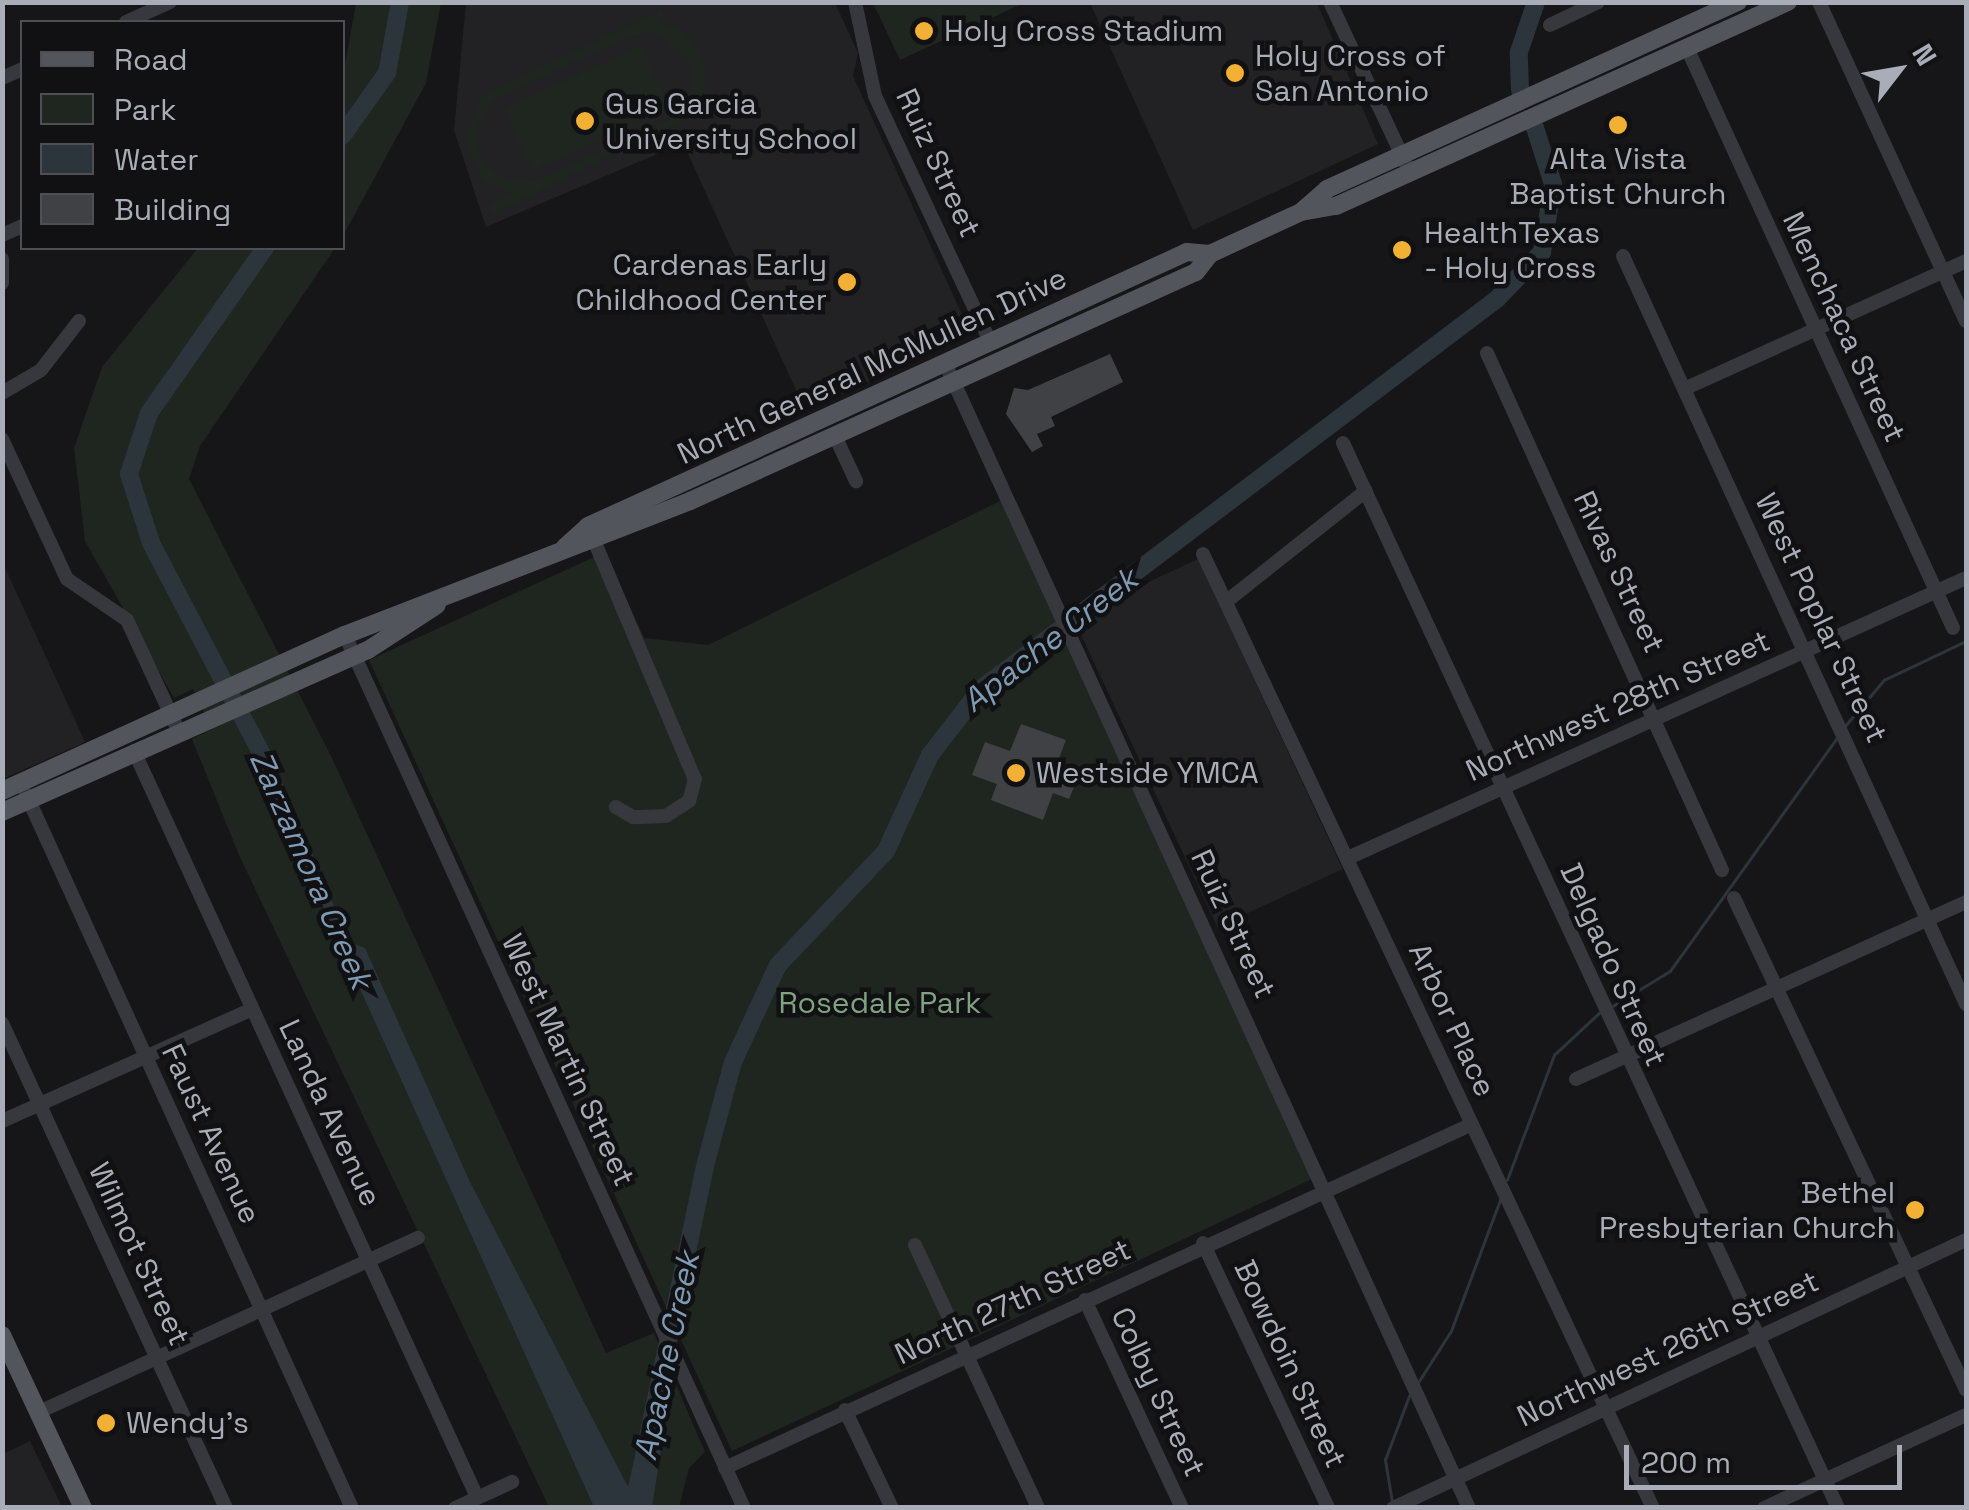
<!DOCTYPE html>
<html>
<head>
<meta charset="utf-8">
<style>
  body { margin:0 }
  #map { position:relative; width:1969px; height:1510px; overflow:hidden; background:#161618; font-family:"Space Grotesk",sans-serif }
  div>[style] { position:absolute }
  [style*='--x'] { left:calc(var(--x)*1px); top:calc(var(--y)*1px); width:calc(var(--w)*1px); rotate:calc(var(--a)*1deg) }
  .built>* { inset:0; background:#222225; transform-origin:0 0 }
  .green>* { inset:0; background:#1e261f; transform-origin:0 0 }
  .water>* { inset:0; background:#2c353c }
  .stream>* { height:2.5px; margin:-1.25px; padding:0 1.25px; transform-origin:1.25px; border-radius:1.25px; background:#2c353c }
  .river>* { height:18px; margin:-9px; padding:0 9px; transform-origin:9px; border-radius:9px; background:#2c353c }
  .building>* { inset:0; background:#404145 }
  .minor>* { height:14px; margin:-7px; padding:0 7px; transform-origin:7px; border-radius:7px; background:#37383d }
  .major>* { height:18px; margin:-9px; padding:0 9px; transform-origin:9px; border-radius:9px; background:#53555c }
  .dots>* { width:28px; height:28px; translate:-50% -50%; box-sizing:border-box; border:5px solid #111113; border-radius:50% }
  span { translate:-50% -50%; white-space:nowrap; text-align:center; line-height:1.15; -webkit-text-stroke:9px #111113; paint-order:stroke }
  .poi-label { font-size:30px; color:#a8adb8 }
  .left { translate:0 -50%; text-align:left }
  .right { translate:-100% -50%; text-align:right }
  .street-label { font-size:30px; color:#a8adb8 }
  .park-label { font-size:30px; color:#7fa381 }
  .water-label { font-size:32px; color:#7f9bb3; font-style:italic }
  .frame { position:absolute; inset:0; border:5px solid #a8adb8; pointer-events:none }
  .legend { position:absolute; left:20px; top:20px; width:325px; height:230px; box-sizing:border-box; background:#111113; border:2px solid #4d4f55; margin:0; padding:12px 18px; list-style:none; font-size:30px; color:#a8adb8 }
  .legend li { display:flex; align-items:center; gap:20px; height:50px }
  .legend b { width:50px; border:2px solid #4d4f55 }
  .north { position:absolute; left:1849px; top:20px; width:100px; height:100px; -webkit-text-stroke:8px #111113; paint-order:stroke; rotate:59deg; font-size:28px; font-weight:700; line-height:40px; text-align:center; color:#a8adb8 }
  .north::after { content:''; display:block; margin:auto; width:35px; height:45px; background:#a8adb8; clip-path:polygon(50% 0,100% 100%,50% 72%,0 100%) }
  .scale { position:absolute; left:1624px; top:1445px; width:278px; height:45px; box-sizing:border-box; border:5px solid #a8adb8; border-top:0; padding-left:12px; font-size:30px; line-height:35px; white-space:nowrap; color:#a8adb8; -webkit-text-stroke:8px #111113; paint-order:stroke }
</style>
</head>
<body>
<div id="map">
  <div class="built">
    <i style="clip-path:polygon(466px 3px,835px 3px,858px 53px,853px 76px,970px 332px,806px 412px,683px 143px,486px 227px,454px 130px)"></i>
    <i style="clip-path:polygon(1090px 3px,1317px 3px,1378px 144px,1193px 230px)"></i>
    <i style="left:1198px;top:559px;width:342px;height:138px;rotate:65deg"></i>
    <i style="clip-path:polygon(2px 561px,85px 742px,3px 779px,2px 779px)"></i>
    <i style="clip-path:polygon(30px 1441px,62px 1507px,3px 1507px,3px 1454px)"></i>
  </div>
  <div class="green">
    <i style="clip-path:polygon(356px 3px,441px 3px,426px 83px,343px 236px,343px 76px)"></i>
    <i style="clip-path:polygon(873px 3px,1024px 3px,900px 60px)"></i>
    <i style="clip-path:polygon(evenodd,663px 9px,662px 23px,686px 34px,704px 62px,706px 88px,692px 116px,493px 214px,488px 204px,509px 193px,483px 180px,464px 141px,480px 97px,663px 9px,658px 33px,694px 66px,694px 89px,674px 118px,537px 181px,504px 179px,484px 164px,475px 132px,492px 101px,632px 35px,658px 33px)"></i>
    <i style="left:641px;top:45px;width:68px;height:152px;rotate:65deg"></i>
    <i style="clip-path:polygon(198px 248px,335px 248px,200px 446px,189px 479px,331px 756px,606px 1353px,654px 1333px,705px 1452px,689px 1468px,679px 1507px,549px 1507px,239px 855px,192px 739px,212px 729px,193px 689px,174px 698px,85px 541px,74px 448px,102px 367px)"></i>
    <i style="clip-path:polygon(1002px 500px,1312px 1179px,732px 1451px,369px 660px,605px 552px,644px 638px,708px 645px)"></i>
  </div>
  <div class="water">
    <i style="clip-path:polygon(265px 741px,349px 942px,365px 948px,470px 1182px,628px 1487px,643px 1438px,662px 1443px,652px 1507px,594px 1507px,250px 745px)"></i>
  </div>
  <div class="stream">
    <i style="--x:1844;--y:727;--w:62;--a:-49.6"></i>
    <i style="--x:1884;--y:680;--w:91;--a:-25.4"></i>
    <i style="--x:1611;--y:1007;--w:69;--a:-31.4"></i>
    <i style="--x:1670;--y:971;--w:287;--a:-54.4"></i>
    <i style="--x:1507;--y:1180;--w:134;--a:-69.4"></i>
    <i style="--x:1554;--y:1055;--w:62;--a:-43"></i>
    <i style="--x:1419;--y:1381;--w:59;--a:-57.4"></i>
    <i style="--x:1451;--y:1331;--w:143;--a:-69.5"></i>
    <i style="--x:1392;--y:1502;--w:43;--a:-99.5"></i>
    <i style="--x:1385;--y:1460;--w:68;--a:-69.4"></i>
  </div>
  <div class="river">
    <i style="--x:1520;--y:90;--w:38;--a:-92"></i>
    <i style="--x:1519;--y:52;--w:53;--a:-71.2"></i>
    <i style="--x:342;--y:136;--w:77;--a:-54.5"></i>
    <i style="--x:387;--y:73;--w:72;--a:-79.6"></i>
    <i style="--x:265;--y:248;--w:202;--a:125.1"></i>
    <i style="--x:149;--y:413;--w:64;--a:108.2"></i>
    <i style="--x:129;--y:474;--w:72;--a:72.3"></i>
    <i style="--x:151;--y:543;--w:245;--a:62.3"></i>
    <i style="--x:633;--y:1508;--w:354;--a:-78.1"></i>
    <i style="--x:706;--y:1162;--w:104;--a:-74.9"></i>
    <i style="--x:733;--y:1062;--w:107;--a:-65.1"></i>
    <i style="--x:778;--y:965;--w:157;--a:-46.5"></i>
    <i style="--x:886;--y:851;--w:106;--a:-65.4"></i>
    <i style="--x:930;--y:755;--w:83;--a:-52.3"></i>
    <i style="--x:981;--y:689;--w:647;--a:-37.08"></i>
    <i style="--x:1497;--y:299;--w:65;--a:-46.2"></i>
    <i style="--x:1542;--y:252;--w:69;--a:-80.8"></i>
    <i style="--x:1553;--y:184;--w:59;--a:-107.8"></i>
  </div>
  <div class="building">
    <i style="clip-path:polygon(1110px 354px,1123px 382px,1051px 417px,1055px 426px,1037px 434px,1043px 446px,1032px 452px,1006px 414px,1014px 388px,1028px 390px)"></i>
    <i style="clip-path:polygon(1021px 724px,1066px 740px,1054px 771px,1077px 780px,1069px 799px,1053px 793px,1043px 820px,991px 800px,997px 784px,972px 775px,985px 742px,1010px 751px)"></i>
  </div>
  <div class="minor">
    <i style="--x:855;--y:2;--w:96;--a:78"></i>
    <i style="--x:875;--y:96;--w:272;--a:64.9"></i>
    <i style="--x:1330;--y:2;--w:189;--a:64.9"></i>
    <i style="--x:1819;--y:2;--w:351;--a:65.3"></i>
    <i style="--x:126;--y:22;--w:48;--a:-24.4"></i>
    <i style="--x:1550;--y:25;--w:53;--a:-25.6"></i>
    <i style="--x:1687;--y:48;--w:638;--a:65.36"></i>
    <i style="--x:2;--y:78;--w:22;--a:-24"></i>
    <i style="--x:2;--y:235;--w:22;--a:-24"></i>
    <i style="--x:1623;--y:256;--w:823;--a:65.37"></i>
    <i style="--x:2;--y:259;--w:24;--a:90"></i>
    <i style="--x:1487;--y:353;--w:568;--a:65.56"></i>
    <i style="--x:945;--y:363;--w:1259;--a:65.41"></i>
    <i style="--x:1684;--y:389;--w:310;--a:-24.4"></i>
    <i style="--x:2;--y:393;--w:45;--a:-30.5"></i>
    <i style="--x:41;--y:370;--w:62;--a:-52.2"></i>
    <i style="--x:835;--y:436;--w:50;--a:65"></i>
    <i style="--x:2;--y:439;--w:154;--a:65.1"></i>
    <i style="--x:67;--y:579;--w:73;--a:34.3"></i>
    <i style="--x:127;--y:620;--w:123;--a:65.1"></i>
    <i style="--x:1343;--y:443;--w:1174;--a:65.07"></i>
    <i style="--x:590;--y:531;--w:269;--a:67.1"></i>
    <i style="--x:695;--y:779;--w:23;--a:105"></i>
    <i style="--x:689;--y:801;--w:27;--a:147"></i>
    <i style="--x:666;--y:816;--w:33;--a:178"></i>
    <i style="--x:633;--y:817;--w:20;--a:-150"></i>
    <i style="--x:1203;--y:554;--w:1055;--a:64.75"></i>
    <i style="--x:1227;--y:601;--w:177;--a:-38.4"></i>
    <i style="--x:345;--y:635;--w:960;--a:65.44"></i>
    <i style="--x:134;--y:751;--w:821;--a:65.31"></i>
    <i style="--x:26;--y:794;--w:785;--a:65.46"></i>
    <i style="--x:1348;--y:858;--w:678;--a:-24.37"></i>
    <i style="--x:1734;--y:898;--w:544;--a:64.75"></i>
    <i style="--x:2;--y:1023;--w:534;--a:65.21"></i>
    <i style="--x:1576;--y:1079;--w:428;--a:-24.4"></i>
    <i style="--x:2;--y:1121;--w:274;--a:-24.1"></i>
    <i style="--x:1203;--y:1243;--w:293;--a:64.7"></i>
    <i style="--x:915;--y:1245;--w:290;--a:64.9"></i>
    <i style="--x:1085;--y:1300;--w:230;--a:65"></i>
    <i style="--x:845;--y:1410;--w:109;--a:64.4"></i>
    <i style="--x:39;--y:1412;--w:417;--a:-24.7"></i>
    <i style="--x:725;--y:1468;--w:820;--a:-24.72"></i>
    <i style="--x:455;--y:1508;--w:63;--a:-24.5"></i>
    <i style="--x:1393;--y:1508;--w:633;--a:-25.07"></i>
    <i style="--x:1764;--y:1508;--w:222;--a:-24.7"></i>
  </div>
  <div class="major">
    <i style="--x:1302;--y:211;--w:33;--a:-41"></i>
    <i style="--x:1327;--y:189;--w:452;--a:-24.5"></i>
    <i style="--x:565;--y:547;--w:31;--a:-42"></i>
    <i style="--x:588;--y:526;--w:527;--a:-24.57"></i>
    <i style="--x:1067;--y:307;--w:132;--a:-24.6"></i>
    <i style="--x:1187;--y:252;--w:23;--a:5"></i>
    <i style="--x:2;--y:791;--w:377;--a:-24.5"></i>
    <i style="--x:345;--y:635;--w:370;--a:-21.2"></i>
    <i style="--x:690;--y:501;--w:555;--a:-24.35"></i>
    <i style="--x:1196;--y:272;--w:23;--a:-52"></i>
    <i style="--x:1210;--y:254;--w:100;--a:-24.8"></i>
    <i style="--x:1301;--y:212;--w:36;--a:-10"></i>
    <i style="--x:1336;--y:206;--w:496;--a:-24.3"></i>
    <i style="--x:2;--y:812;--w:400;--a:-23.9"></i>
    <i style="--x:368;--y:650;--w:82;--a:-33.1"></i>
    <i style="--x:2;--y:1335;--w:191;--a:64.9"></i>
  </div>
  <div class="dots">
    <i style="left:924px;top:31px;background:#f2b134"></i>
    <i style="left:1235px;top:73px;background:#f2b134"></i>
    <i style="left:585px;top:121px;background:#f2b134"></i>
    <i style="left:1618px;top:125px;background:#f2b134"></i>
    <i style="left:1402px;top:250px;background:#f2b134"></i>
    <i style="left:847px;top:282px;background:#f2b134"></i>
    <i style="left:1016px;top:773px;background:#f2b134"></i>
    <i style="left:1915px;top:1210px;background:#f2b134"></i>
    <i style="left:106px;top:1423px;background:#f2b134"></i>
  </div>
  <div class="poi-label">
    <span class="left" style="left:944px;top:31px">Holy Cross Stadium</span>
    <span class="left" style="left:1255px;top:73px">Holy Cross of<br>San Antonio</span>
    <span class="left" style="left:605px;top:121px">Gus Garcia<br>University School</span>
    <span style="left:1618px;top:176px">Alta Vista<br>Baptist Church</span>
    <span class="left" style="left:1424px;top:250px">HealthTexas<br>- Holy Cross</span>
    <span class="right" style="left:827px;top:282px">Cardenas Early<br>Childhood Center</span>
    <span class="left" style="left:1036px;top:773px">Westside YMCA</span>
    <span class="right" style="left:1895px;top:1210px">Bethel<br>Presbyterian Church</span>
    <span class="left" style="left:126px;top:1423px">Wendy's</span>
  </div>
  <div class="street-label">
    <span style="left:938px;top:163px;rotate:65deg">Ruiz Street</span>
    <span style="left:1844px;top:327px;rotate:65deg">Menchaca Street</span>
    <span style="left:872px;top:366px;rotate:-25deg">North General McMullen Drive</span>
    <span style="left:1619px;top:572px;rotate:65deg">Rivas Street</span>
    <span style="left:1821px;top:618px;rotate:65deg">West Poplar Street</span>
    <span style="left:1618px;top:706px;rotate:-24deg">Northwest 28th Street</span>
    <span style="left:1233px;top:924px;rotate:65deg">Ruiz Street</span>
    <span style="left:1613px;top:965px;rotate:66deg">Delgado Street</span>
    <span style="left:1452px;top:1020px;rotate:65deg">Arbor Place</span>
    <span style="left:568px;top:1060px;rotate:65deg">West Martin Street</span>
    <span style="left:330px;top:1113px;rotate:65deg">Landa Avenue</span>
    <span style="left:211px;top:1134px;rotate:65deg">Faust Avenue</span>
    <span style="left:139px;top:1254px;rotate:65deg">Wilmot Street</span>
    <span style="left:1013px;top:1302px;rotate:-25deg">North 27th Street</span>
    <span style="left:1668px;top:1349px;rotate:-25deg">Northwest 26th Street</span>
    <span style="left:1290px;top:1364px;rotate:65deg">Bowdoin Street</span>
    <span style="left:1158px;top:1392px;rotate:65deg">Colby Street</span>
  </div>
  <div class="park-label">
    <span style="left:880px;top:1003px">Rosedale Park</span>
  </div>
  <div class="water-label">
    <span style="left:1050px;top:640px;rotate:-38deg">Apache Creek</span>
    <span style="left:311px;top:870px;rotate:66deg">Zarzamora Creek</span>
    <span style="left:667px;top:1356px;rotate:-78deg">Apache Creek</span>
  </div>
  <div class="frame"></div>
  <ul class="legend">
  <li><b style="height:12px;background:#53555c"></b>Road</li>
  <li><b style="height:28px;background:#1e261f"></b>Park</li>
  <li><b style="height:28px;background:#2c353c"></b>Water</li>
  <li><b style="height:28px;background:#404145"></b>Building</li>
  </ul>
  <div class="north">N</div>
  <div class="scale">200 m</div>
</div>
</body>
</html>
